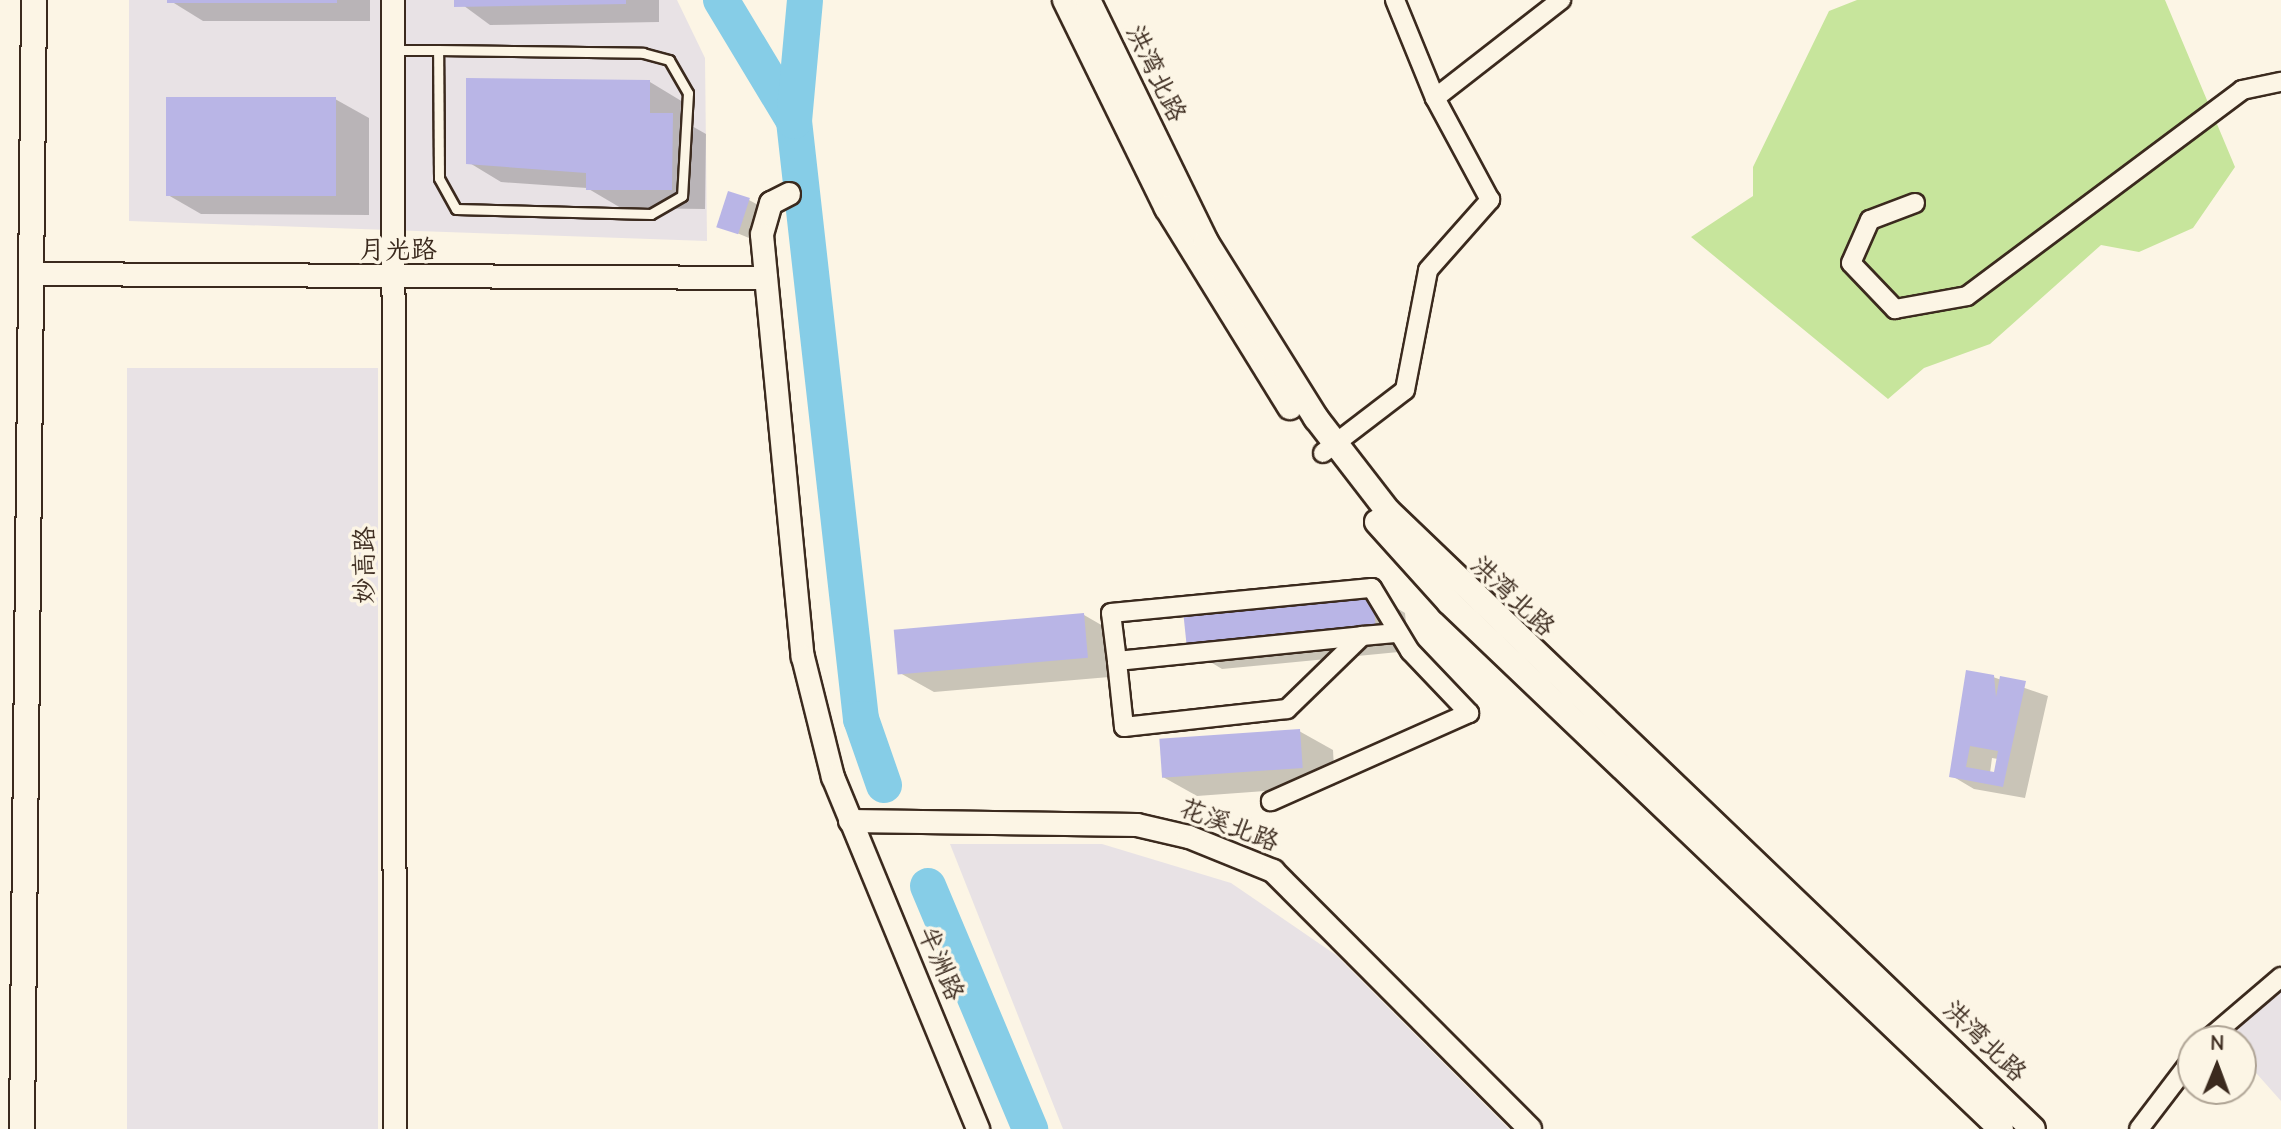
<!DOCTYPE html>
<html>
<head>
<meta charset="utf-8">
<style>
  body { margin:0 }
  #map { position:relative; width:2281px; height:1129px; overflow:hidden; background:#fcf5e5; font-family:"Comic Neue","LXGW WenKai TC",sans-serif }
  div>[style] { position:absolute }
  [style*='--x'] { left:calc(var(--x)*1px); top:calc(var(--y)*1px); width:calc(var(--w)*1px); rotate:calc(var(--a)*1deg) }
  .built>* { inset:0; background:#e8e2e5; transform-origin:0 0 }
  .green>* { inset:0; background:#c7e59c }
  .shadow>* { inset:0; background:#0003 }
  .river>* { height:36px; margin:-18px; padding:0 18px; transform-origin:18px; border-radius:18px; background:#86cde7 }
  .building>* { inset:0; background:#b9b5e6; transform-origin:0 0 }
  .roads { filter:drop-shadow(2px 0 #3b2a1e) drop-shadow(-2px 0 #3b2a1e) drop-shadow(0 2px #3b2a1e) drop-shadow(0 -2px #3b2a1e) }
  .service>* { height:9px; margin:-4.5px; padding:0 4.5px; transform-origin:4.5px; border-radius:4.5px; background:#fcf5e5 }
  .minor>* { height:18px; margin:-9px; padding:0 9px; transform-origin:9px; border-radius:9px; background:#fcf5e5 }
  .tertiary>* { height:22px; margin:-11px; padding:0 11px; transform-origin:11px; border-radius:11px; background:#fcf5e5 }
  .secondary>* { height:24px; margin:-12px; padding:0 12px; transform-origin:12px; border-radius:12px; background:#fcf5e5 }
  span { translate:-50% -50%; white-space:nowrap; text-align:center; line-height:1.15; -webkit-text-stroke:7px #fcf5e5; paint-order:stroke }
  .street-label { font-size:26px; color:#3b2a1e }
  .north { position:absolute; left:2177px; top:1025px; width:80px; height:80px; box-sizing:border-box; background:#fcf5e5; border:2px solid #afa495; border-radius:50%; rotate:1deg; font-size:22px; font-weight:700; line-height:32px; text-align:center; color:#3b2a1e }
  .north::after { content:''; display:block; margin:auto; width:28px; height:36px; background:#3b2a1e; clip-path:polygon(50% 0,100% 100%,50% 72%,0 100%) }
</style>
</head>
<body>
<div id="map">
  <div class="built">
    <i style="clip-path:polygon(129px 0,677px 0,705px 58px,707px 241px,129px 221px)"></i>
    <i style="left:127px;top:368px;width:251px;height:761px"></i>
    <i style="clip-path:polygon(950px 844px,1102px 844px,1231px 883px,1336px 955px,1509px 1129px,1063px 1129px)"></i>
    <i style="clip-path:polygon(2281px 991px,2281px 1101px,2241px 1056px,2241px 1041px,2221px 1034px)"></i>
  </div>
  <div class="green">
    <i style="clip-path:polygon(1857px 0,2165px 0,2235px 167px,2193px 228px,2139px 252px,2101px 245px,1990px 344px,1924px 368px,1888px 399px,1691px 237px,1753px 196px,1753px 167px,1829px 11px)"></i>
  </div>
  <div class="shadow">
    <i style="clip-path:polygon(169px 0,370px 0,370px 21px,203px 21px)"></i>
    <i style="clip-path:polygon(456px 0,659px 0,659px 22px,490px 25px)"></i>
    <i style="clip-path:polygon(650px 82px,683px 102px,683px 121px,706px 134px,705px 209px,621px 208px,587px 188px,501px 182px,468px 162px)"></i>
    <i style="clip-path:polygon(335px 99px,369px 118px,369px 215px,201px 214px,168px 195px)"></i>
    <i style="clip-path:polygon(749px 200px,760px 206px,749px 238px,720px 226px)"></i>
    <i style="clip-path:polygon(1372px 593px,1405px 613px,1409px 651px,1222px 669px,1189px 649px)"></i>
    <i style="clip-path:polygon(1084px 615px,1117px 634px,1121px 676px,934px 692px,900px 673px)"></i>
    <i style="clip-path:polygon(evenodd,1993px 677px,2048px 696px,2025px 798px,1974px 789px,1952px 776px,1993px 677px,1992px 758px,1998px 759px,1996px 774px,1990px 773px,1992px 758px)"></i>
    <i style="clip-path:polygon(1299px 731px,1333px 750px,1335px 786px,1197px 796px,1163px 777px)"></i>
  </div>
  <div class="river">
    <i style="--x:721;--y:0;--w:141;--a:58.9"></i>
    <i style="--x:794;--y:121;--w:602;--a:83.61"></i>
    <i style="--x:861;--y:719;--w:70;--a:70.8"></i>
    <i style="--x:794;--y:121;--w:121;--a:-84.8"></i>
    <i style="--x:928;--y:886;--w:264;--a:67.2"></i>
  </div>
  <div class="building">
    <i style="left:167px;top:0;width:170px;height:3px"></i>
    <i style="clip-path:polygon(454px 0,626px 0,626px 4px,454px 7px)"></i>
    <i style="clip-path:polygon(466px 78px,650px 80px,650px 113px,673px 113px,672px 190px,586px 190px,586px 173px,466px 164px)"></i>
    <i style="left:166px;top:97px;width:170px;height:99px"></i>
    <i style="left:728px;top:191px;width:23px;height:38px;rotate:18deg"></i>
    <i style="left:1372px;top:591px;width:41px;height:190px;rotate:84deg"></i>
    <i style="left:1084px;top:613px;width:45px;height:191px;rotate:85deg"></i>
    <i style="clip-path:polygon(evenodd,1966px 670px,1994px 675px,1996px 697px,2000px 676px,2026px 681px,2003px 787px,1949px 777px,1966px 670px,1970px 746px,1998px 751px,1994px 772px,1966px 767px,1970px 746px)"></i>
    <i style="left:1300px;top:729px;width:39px;height:141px;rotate:86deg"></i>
  </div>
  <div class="roads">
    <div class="service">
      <i style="--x:394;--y:50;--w:44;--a:0"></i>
      <i style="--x:438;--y:50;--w:205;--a:0.8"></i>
      <i style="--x:643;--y:53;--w:27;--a:15"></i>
      <i style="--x:669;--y:60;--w:38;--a:60"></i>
      <i style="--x:688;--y:93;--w:103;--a:93.3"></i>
      <i style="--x:682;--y:196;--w:36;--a:150"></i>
      <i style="--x:651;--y:214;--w:195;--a:-178.5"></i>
      <i style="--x:456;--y:209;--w:35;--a:-119"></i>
      <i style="--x:439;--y:178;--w:128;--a:-90.4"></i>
    </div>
    <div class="minor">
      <i style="--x:1435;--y:98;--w:160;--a:-37.9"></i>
      <i style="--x:1915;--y:203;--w:48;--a:159.3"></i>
      <i style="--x:1870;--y:220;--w:47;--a:113.8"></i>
      <i style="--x:1851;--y:263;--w:64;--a:46.3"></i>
      <i style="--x:1895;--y:309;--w:73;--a:-10.2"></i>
      <i style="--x:1967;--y:296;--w:344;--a:-36.8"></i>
      <i style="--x:2242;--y:90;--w:40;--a:-12"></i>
      <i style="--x:1323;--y:453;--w:103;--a:-37.5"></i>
      <i style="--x:1405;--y:390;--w:122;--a:-79.1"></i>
      <i style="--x:1428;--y:270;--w:94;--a:-48.5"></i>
      <i style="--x:1490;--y:200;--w:116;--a:-118.3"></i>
      <i style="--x:1435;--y:98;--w:106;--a:-112.2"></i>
      <i style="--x:1362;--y:636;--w:105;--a:135.8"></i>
      <i style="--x:1287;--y:709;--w:164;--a:173.7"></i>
      <i style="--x:1124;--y:727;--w:66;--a:-96.1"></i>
      <i style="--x:1117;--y:661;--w:246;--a:-5.8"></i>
      <i style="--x:1362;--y:636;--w:36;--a:-5"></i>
      <i style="--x:1117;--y:661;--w:48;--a:-97.1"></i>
      <i style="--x:1111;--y:613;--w:262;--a:-5.5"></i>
      <i style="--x:1372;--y:588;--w:74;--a:58.9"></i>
      <i style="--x:1410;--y:651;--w:86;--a:46.4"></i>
      <i style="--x:1469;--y:713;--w:217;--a:156"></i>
      <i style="--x:2206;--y:1041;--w:99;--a:-40.5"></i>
      <i style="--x:2139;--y:1129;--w:89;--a:-52.7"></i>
    </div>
    <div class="tertiary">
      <i style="--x:393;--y:0;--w:1129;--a:89.9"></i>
      <i style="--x:789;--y:194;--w:20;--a:153"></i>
      <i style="--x:771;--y:203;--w:33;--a:106"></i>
      <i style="--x:762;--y:235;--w:424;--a:84.5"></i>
      <i style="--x:803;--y:657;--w:124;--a:76"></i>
      <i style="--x:833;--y:777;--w:381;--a:67.6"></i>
      <i style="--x:30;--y:274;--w:736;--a:0.31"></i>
      <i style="--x:850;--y:821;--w:287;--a:0.8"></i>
      <i style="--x:1137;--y:825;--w:53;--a:13"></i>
      <i style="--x:1189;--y:837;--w:91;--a:22"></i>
      <i style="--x:1273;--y:871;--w:364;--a:45.1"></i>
    </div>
    <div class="secondary">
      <i style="--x:1065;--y:0;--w:232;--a:63.9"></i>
      <i style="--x:1167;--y:208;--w:234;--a:58.3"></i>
      <i style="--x:1088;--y:0;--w:269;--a:64"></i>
      <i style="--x:1206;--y:242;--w:208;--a:58"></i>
      <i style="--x:1316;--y:418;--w:118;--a:52.3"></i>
      <i style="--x:1388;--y:511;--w:893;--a:43.78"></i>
      <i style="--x:1377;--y:522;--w:108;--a:48"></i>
      <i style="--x:1449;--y:602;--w:763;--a:43.67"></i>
      <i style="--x:22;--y:1129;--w:1129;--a:-89.39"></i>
    </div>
  </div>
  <div class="street-label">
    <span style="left:1155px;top:74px;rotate:64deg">洪湾北路</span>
    <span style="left:398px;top:251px">月光路</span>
    <span style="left:366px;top:565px;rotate:-90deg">妙高路</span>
    <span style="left:1512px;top:597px;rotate:43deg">洪湾北路</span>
    <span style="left:1229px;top:826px;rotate:21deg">花溪北路</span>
    <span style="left:940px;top:964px;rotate:67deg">半洲路</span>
    <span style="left:1984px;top:1042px;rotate:44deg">洪湾北路</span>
  </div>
  <div class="north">N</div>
</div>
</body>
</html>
